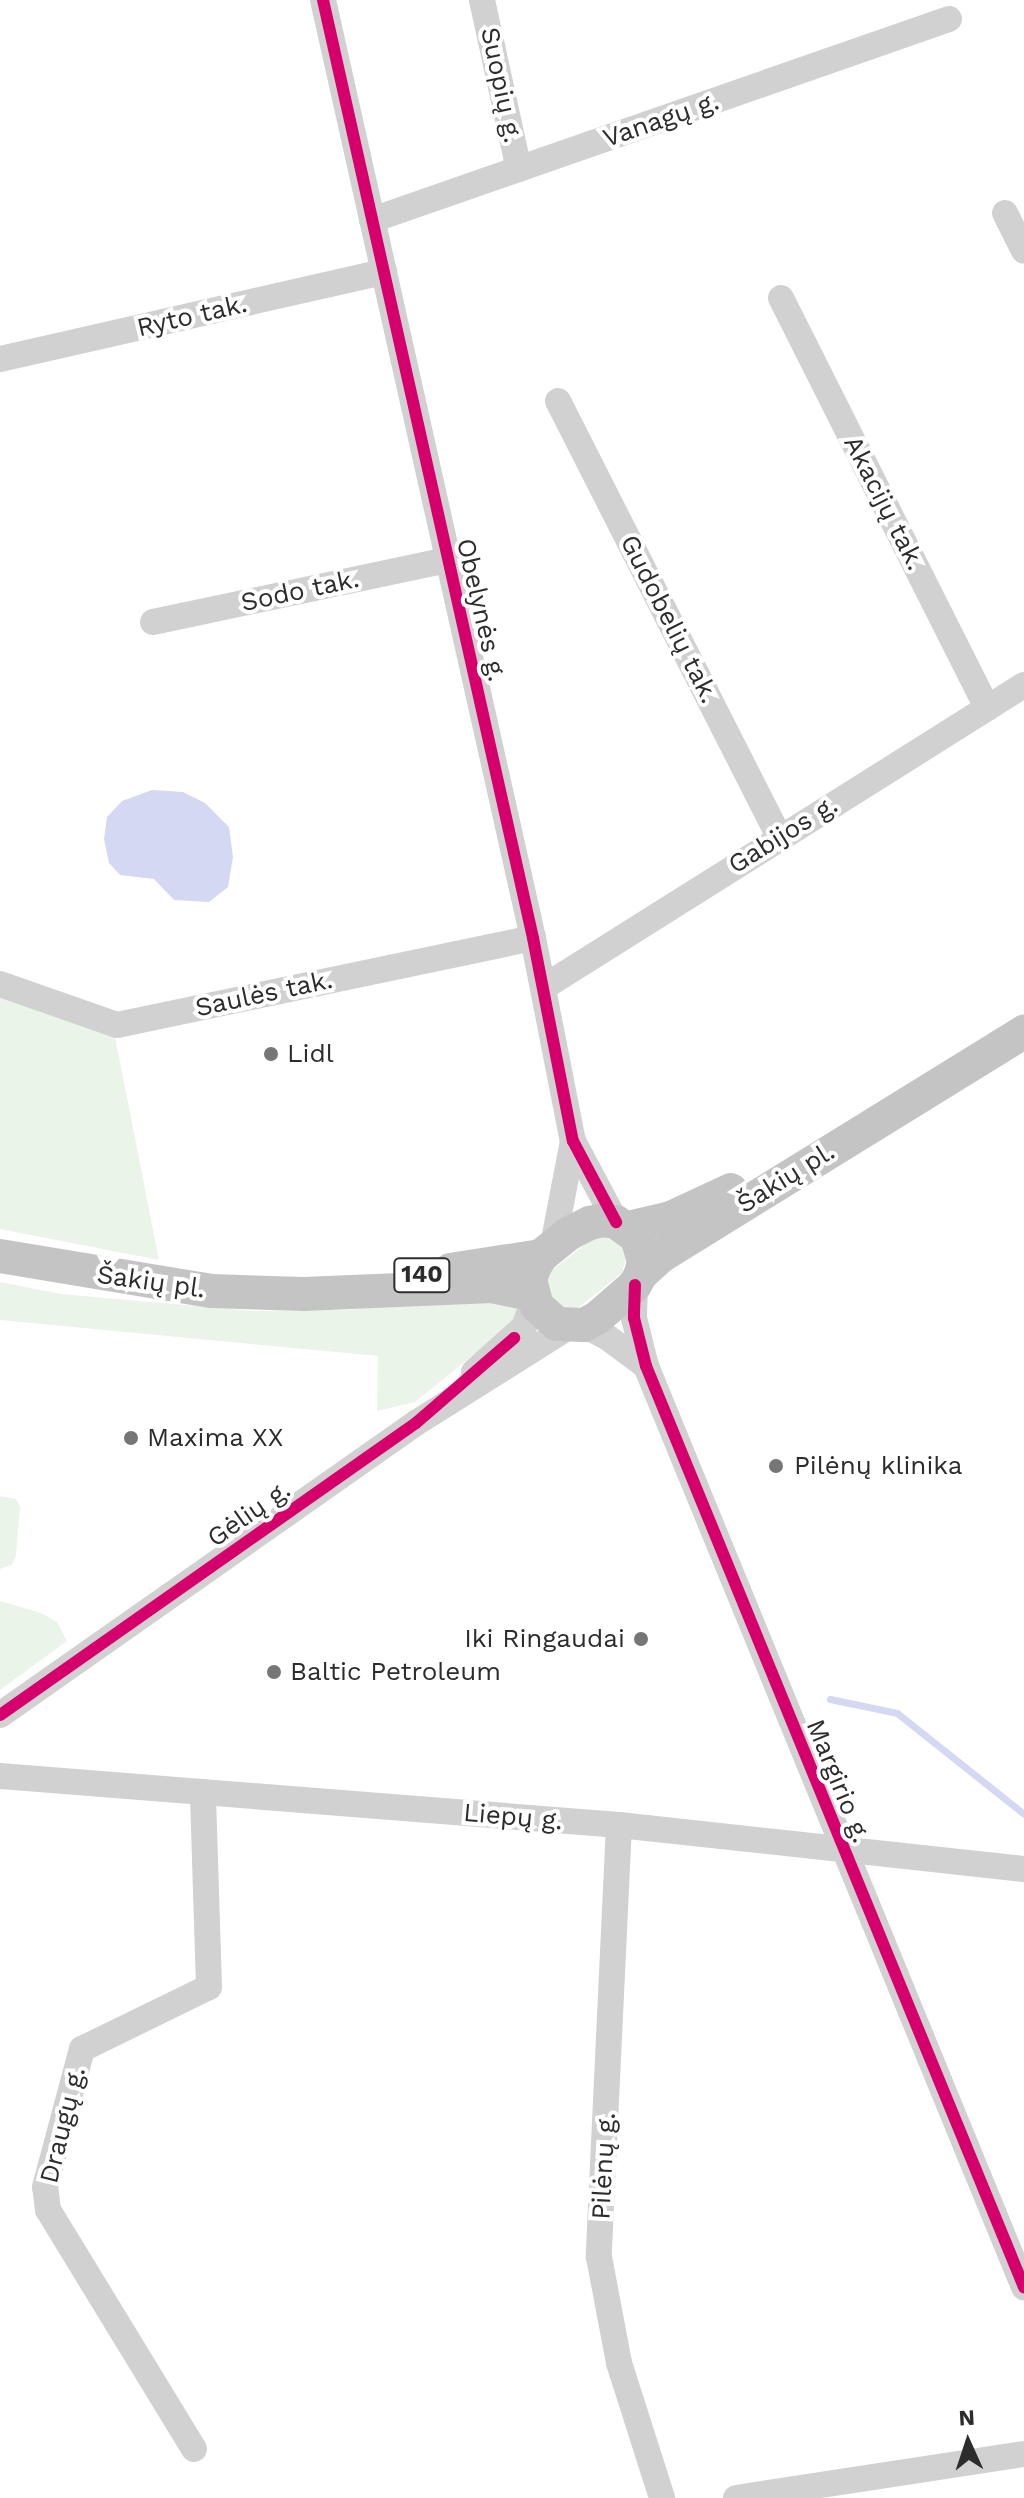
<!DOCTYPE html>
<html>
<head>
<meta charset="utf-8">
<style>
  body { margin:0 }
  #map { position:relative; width:1024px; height:2498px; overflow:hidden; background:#fff; font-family:"Work Sans",sans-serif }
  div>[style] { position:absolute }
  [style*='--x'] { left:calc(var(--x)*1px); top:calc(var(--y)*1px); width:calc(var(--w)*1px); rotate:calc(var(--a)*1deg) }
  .green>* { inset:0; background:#eaf4e9 }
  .water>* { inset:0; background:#d4d8f2 }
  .stream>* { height:7px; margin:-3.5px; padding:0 3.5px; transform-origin:3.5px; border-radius:3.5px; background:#d4d8f2 }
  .minor>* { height:26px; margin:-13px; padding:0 13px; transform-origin:13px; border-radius:13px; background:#d1d1d1 }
  .major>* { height:34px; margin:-17px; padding:0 17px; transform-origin:17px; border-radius:17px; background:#c4c4c4 }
  .cycleway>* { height:12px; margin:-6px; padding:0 6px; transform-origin:6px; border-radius:6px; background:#d6006c }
  .dots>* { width:22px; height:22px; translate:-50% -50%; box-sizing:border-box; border:4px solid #fff; border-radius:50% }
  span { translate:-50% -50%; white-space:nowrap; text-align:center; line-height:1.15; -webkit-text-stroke:8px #fff; paint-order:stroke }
  .shield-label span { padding:2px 6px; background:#fff; border:2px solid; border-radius:6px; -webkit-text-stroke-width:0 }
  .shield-label { font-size:24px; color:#2c2c2c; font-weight:700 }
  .street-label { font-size:26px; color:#2c2c2c }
  .poi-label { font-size:26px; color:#2c2c2c }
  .left { translate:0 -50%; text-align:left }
  .right { translate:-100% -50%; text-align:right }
  .north { position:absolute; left:928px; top:2402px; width:80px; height:80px; -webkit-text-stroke:6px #fff; paint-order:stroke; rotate:357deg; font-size:22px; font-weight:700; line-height:32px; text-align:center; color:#2c2c2c }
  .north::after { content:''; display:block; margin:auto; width:28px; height:36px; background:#2c2c2c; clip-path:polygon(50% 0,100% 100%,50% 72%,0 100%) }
</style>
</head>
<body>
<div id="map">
  <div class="green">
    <i style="clip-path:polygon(0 995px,115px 1037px,159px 1260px,0 1229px)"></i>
    <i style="clip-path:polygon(605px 1236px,622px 1245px,627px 1254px,622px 1273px,579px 1307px,570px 1310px,552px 1304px,546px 1278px,552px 1270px,592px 1239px)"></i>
    <i style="clip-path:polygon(0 1282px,61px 1294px,253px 1311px,346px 1310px,502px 1296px,512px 1302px,516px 1310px,515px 1321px,415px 1402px,377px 1411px,378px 1356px,0 1320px)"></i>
    <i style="clip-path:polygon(0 1496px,16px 1499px,20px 1507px,16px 1556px,12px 1565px,0 1569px)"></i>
    <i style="clip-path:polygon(0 1601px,41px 1613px,57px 1622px,67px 1641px,0 1690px)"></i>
  </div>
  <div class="water">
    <i style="clip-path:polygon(152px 790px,183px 792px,205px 803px,229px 827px,233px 857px,228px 887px,209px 902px,174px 900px,154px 879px,120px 875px,109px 863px,104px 839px,107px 817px,122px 801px)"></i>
  </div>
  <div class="stream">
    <i style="--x:830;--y:1699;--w:68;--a:11.8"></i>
    <i style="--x:897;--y:1713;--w:162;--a:38.5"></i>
  </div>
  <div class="minor">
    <i style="--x:323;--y:0;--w:961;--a:77.38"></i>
    <i style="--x:533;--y:938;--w:207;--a:78.9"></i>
    <i style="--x:573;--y:1141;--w:92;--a:62"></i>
    <i style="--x:482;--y:0;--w:173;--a:77.7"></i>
    <i style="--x:1005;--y:213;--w:42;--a:63.4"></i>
    <i style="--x:372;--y:220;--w:611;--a:-19.21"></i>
    <i style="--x:781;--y:298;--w:459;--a:63.3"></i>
    <i style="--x:0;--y:359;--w:394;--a:-12.8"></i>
    <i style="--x:558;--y:401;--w:488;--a:63.1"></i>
    <i style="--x:153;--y:622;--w:301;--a:-11.9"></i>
    <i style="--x:0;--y:984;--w:124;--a:19.3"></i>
    <i style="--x:117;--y:1025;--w:425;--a:-11.8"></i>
    <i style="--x:544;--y:987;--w:567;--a:-32.18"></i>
    <i style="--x:553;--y:1245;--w:106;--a:-79.1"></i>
    <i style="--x:635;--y:1285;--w:33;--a:92"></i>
    <i style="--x:634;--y:1318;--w:49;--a:76"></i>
    <i style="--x:646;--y:1366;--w:996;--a:67.69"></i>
    <i style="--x:584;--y:1325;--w:26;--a:28"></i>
    <i style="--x:607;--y:1337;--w:49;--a:36.6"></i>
    <i style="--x:474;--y:1372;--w:67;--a:-42"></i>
    <i style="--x:524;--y:1327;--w:29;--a:-70"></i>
    <i style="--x:0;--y:1715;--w:508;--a:-35.07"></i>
    <i style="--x:416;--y:1423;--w:182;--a:-32.2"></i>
    <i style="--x:0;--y:1776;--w:621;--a:4.53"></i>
    <i style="--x:619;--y:1825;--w:407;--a:6.2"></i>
    <i style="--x:619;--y:1825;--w:432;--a:92.7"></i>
    <i style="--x:599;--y:2257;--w:108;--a:79.3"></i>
    <i style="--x:619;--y:2363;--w:142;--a:72.3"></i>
    <i style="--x:194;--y:2449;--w:280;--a:-121.4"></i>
    <i style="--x:48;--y:2210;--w:23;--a:-97"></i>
    <i style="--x:45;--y:2187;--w:143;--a:-75"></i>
    <i style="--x:82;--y:2049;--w:141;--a:-26"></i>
    <i style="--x:209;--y:1987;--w:195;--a:-91.8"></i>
    <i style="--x:736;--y:2498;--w:291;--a:-8.7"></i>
  </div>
  <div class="major">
    <i style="--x:603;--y:1220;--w:13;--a:9"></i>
    <i style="--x:616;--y:1222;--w:26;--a:36"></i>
    <i style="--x:637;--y:1237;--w:25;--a:74"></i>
    <i style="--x:644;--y:1261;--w:13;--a:103"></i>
    <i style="--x:641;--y:1274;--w:13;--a:119"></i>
    <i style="--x:635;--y:1285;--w:50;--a:139"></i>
    <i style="--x:597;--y:1318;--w:15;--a:152"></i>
    <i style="--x:584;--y:1325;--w:27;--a:-178"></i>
    <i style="--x:557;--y:1324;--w:27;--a:-138"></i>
    <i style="--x:537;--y:1306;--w:27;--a:-105"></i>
    <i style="--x:530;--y:1280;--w:13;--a:-72"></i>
    <i style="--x:534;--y:1268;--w:14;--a:-60"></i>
    <i style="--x:541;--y:1256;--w:35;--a:-39"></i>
    <i style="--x:568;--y:1234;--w:25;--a:-27"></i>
    <i style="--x:590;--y:1223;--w:13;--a:-13"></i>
    <i style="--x:628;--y:1228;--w:44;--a:-13.1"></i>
    <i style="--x:671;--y:1218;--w:66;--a:-25"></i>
    <i style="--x:0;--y:1256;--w:215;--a:9.4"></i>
    <i style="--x:212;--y:1291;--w:92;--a:1.9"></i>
    <i style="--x:304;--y:1294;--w:188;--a:-2.4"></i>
    <i style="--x:492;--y:1286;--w:40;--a:12"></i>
    <i style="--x:450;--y:1270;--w:92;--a:-8.7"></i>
    <i style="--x:641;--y:1274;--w:27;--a:-42"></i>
    <i style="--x:661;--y:1256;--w:427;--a:-31.7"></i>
  </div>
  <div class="cycleway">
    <i style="--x:323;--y:0;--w:961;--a:77.38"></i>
    <i style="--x:533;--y:938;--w:207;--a:78.9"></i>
    <i style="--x:573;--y:1141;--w:92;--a:62"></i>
    <i style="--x:635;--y:1285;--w:33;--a:92"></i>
    <i style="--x:634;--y:1318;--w:49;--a:76"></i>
    <i style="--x:646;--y:1366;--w:996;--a:67.69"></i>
    <i style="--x:0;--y:1715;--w:508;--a:-35.07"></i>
    <i style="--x:416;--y:1423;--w:130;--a:-40.9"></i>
  </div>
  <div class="dots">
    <i style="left:271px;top:1054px;background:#767676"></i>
    <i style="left:131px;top:1438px;background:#767676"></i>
    <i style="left:776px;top:1466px;background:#767676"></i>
    <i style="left:641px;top:1639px;background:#767676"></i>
    <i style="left:274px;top:1672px;background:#767676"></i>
  </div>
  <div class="shield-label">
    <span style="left:422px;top:1275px">140</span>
  </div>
  <div class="street-label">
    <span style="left:501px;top:85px;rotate:78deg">Suopių g.</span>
    <span style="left:661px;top:120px;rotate:-19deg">Vanagų g.</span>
    <span style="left:192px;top:316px;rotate:-13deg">Ryto tak.</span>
    <span style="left:884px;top:503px;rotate:63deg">Akacijų tak.</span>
    <span style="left:300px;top:591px;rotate:-12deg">Sodo tak.</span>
    <span style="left:481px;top:610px;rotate:77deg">Obelynės g.</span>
    <span style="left:669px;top:619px;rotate:63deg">Gudobelių tak.</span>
    <span style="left:783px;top:835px;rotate:-32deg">Gabijos g.</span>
    <span style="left:264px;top:994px;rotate:-12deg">Saulės tak.</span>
    <span style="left:786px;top:1178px;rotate:-32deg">Šakių pl.</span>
    <span style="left:151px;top:1282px;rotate:8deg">Šakių pl.</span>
    <span style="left:249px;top:1514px;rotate:-35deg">Gėlių g.</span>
    <span style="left:838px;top:1781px;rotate:68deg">Margirio g.</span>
    <span style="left:513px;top:1817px;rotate:5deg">Liepų g.</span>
    <span style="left:63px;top:2125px;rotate:-76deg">Draugų g.</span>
    <span style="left:604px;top:2166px;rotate:-87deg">Pilėnų g.</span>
  </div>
  <div class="poi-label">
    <span class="left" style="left:287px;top:1054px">Lidl</span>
    <span class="left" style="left:147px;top:1438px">Maxima XX</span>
    <span class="left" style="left:794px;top:1466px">Pilėnų klinika</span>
    <span class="right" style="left:625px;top:1639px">Iki Ringaudai</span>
    <span class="left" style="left:290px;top:1672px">Baltic Petroleum</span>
  </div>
  <div class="north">N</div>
</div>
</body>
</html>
